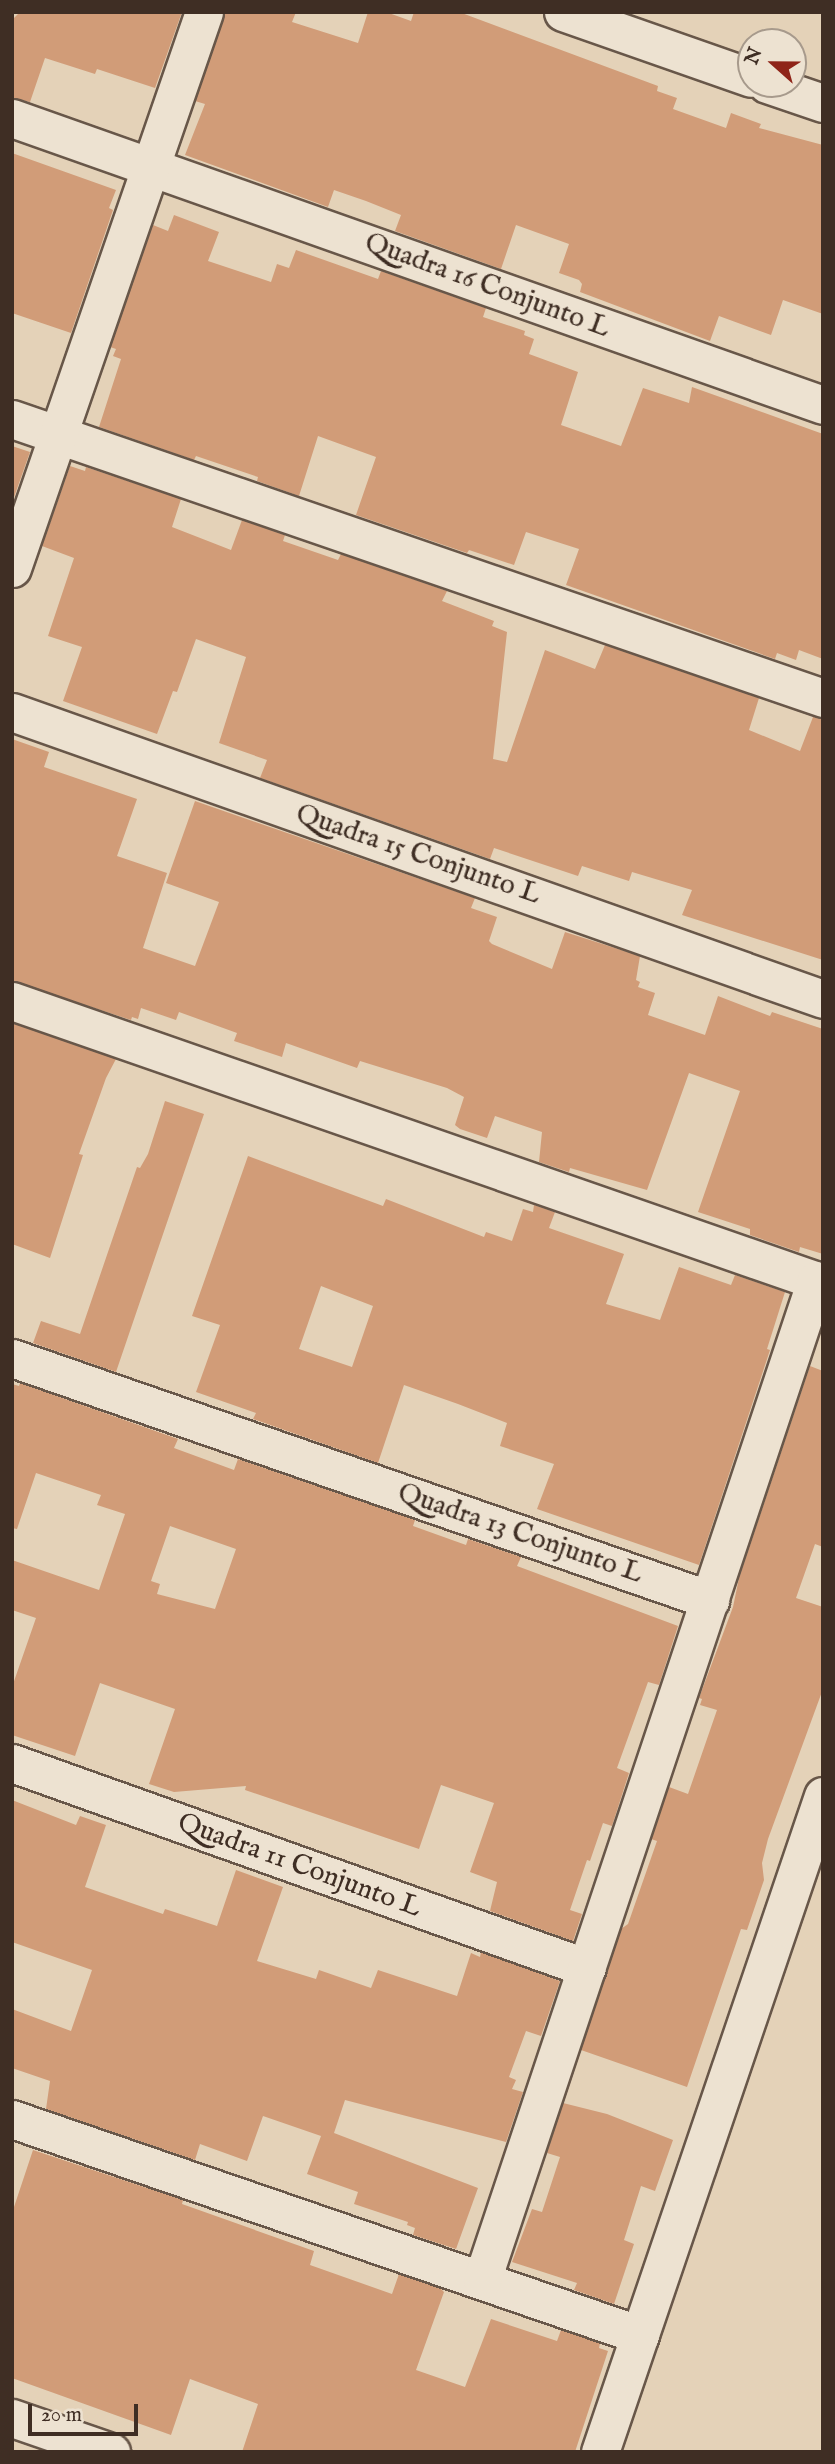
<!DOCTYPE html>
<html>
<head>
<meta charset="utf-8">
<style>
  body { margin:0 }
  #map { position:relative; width:835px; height:2464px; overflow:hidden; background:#e4d2b8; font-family:"IM FELL English",serif }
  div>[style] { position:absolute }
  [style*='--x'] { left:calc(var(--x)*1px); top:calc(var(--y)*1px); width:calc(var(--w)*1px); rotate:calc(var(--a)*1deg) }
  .building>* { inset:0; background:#d19c78 }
  .roads { filter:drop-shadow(2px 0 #685749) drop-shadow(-2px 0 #685749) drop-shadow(0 2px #685749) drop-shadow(0 -2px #685749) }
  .street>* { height:37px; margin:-18.5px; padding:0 18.5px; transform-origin:18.5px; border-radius:18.5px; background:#ede2d1 }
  span { translate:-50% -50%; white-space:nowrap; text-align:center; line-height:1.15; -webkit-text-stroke:5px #ede2d1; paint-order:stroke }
  .street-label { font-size:28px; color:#3f2e24 }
  .frame { position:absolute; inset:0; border:14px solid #3f2e24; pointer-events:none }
  .north { position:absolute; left:737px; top:28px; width:70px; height:70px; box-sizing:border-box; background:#ede2d1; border:2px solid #a79a8c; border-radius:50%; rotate:291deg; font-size:19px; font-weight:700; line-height:28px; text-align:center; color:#3f2e24 }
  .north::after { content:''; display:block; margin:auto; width:24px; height:32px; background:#8f2418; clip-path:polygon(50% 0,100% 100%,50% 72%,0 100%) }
  .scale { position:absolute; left:28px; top:2404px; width:110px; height:32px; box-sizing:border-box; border:4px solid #3f2e24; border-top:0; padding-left:9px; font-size:21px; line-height:24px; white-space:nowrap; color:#3f2e24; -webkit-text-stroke:5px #ede2d1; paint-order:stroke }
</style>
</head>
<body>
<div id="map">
  <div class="building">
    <i style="clip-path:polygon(20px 12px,182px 12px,155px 88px,97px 69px,95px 74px,45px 58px,30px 102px,12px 98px,12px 20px)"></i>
    <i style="clip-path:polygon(224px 12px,296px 12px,292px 22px,358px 43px,368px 12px,386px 12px,411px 21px,414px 12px,459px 12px,658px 86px,657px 91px,677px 98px,673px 109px,726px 128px,731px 113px,761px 124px,759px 128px,823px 145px,823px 314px,783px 300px,771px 335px,719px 316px,710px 341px,580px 292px,582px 284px,579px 280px,559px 273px,569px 244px,516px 225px,501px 269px,395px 231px,401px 215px,366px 201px,334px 190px,328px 207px,185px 155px,205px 104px,195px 101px)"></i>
    <i style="clip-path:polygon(12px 153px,116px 190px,109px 208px,113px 210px,71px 333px,12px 313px)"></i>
    <i style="clip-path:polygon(174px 215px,219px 232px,208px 261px,271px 282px,277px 264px,289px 268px,296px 250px,378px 279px,381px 271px,486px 308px,483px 317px,525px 331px,524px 335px,534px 339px,529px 354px,578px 372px,561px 425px,621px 446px,643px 388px,689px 403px,692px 387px,823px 434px,823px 659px,799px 650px,796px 660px,777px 653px,775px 659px,566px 585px,579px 549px,526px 532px,514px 565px,469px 550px,467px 553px,356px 515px,376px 457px,318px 436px,299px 496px,257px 481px,258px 477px,196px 456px,194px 460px,99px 427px,121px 359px,113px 356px,116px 349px,110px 347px,153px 225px,168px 231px)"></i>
    <i style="clip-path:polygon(12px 446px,30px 452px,12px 503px)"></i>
    <i style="clip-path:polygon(70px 466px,85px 471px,86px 467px,181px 499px,172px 527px,231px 550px,242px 520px,285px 535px,283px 541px,338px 560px,341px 554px,447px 591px,442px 601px,494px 621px,492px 626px,507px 632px,493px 759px,507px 762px,545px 650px,595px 669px,605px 645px,759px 698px,749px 730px,800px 751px,813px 717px,823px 718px,823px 960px,682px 915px,692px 890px,632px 872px,629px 881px,582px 866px,578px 876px,494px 848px,490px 859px,260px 778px,267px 760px,219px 743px,246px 657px,196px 639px,177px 692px,173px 691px,157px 734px,63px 701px,82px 647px,48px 636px,74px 558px,42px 546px)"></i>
    <i style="clip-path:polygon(12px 739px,49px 752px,44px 767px,137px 799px,117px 856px,167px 873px,143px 948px,195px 966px,219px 902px,166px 883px,195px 801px,475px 898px,471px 908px,497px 917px,489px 941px,492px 944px,552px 969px,565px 932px,640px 956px,636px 980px,640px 982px,638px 987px,655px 993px,648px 1015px,705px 1035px,718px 996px,770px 1016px,772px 1012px,823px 1029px,823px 1254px,800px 1247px,799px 1252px,750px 1235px,750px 1229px,698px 1212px,740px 1091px,689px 1073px,647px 1190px,570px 1168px,569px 1172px,539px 1162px,542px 1132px,495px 1116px,487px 1138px,460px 1129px,455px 1125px,464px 1097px,447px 1088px,360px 1061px,357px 1068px,286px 1043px,282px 1057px,234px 1041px,237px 1033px,179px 1012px,176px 1020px,141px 1008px,138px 1019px,132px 1017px,131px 1020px,12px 981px)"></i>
    <i style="clip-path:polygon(12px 1023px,116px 1059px,106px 1078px,79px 1154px,83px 1155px,50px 1258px,12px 1244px)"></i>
    <i style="clip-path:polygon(165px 1101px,204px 1114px,116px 1372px,33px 1343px,41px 1321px,80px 1334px,137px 1167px,140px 1168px,148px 1154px)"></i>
    <i style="clip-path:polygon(evenodd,248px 1156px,383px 1206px,386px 1199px,484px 1237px,486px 1232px,512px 1241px,523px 1209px,533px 1212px,534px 1205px,555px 1212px,549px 1228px,624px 1254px,606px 1304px,660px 1320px,679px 1267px,731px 1285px,735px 1275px,785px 1292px,767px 1349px,770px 1350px,699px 1565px,537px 1509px,554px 1464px,500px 1446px,507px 1423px,458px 1404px,404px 1385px,378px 1463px,253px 1419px,256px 1413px,196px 1392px,220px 1325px,192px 1316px,248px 1156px,321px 1286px,373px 1306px,352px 1367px,299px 1349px,321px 1286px)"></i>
    <i style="clip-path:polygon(810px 1366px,823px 1371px,823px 1547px,815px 1544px,796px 1598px,823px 1607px,823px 1689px,768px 1839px,762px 1863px,764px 1880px,747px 1930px,741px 1929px,687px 2087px,581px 2050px,621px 1929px,628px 1924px,657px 1841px,651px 1839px,669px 1787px,688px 1794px,717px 1710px,700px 1705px,702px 1699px,699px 1698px,733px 1607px,739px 1578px)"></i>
    <i style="clip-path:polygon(evenodd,20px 1383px,178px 1439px,174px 1448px,234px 1470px,238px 1459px,415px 1520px,413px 1526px,466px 1545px,468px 1539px,521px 1557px,517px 1566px,678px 1626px,659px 1685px,648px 1682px,617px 1768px,629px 1773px,612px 1826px,603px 1823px,590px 1861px,587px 1860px,570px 1910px,582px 1914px,573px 1941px,490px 1911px,497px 1882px,470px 1872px,494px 1803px,441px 1785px,419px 1849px,245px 1790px,246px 1786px,174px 1792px,149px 1784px,175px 1709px,100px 1683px,75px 1756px,12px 1735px,12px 1687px,36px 1618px,12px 1610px,12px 1560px,99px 1590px,125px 1514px,97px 1505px,101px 1495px,36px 1473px,17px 1529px,12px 1528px,12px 1384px,19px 1386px,20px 1383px,170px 1526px,236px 1549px,215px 1609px,157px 1594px,160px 1584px,151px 1581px,170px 1526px)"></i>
    <i style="clip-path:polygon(12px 1800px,76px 1825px,80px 1816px,106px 1825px,85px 1887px,163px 1914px,165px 1909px,217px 1926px,236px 1870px,283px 1887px,257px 1961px,316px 1979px,319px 1970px,371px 1988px,378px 1970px,457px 1996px,471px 1953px,480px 1957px,481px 1952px,560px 1981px,541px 2036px,526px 2031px,509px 2077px,516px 2080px,512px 2089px,523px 2092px,506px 2142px,345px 2100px,334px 2133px,478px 2188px,456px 2249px,413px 2235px,415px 2228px,407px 2225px,408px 2222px,354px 2204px,358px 2192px,307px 2174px,321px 2136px,263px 2116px,247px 2161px,200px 2144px,195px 2160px,46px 2109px,50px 2081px,12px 2068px,12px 2009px,71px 2031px,92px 1970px,12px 1942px)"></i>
    <i style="clip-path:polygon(563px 2103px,607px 2114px,673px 2140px,655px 2191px,641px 2186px,624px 2240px,634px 2244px,614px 2304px,574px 2290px,577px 2283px,512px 2262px,532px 2209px,542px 2212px,560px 2157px,547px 2153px)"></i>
    <i style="clip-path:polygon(33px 2150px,183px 2200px,182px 2204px,314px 2251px,310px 2265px,392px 2294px,399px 2274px,441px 2289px,444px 2292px,416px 2370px,465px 2387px,491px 2319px,557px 2341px,561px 2330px,600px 2343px,599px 2348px,608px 2351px,575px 2452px,242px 2452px,258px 2404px,190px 2379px,171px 2435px,12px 2378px,12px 2213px)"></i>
  </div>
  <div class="roads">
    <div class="street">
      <i style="--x:563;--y:12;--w:199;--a:19.3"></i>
      <i style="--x:767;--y:84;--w:59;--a:18.7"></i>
      <i style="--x:12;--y:118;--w:860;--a:19.49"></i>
      <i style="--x:12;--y:419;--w:858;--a:18.98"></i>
      <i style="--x:12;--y:568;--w:588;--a:-70.95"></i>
      <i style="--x:12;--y:712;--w:860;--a:19.49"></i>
      <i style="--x:12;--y:1001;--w:859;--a:19.17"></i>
      <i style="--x:12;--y:1358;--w:739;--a:19.12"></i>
      <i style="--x:12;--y:1763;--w:610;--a:19.62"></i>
      <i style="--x:12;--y:2119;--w:664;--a:18.98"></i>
      <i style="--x:482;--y:2280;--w:1054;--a:-71.53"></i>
      <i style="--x:12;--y:2418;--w:105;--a:19"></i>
      <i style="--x:600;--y:2452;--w:693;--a:-71.23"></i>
    </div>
  </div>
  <div class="street-label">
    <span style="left:487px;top:286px;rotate:20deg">Quadra 16 Conjunto L</span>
    <span style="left:418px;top:855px;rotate:19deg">Quadra 15 Conjunto L</span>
    <span style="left:520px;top:1534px;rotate:19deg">Quadra 13 Conjunto L</span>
    <span style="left:299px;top:1866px;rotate:20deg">Quadra 11 Conjunto L</span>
  </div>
  <div class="frame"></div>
  <div class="north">N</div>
  <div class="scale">20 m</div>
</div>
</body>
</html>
